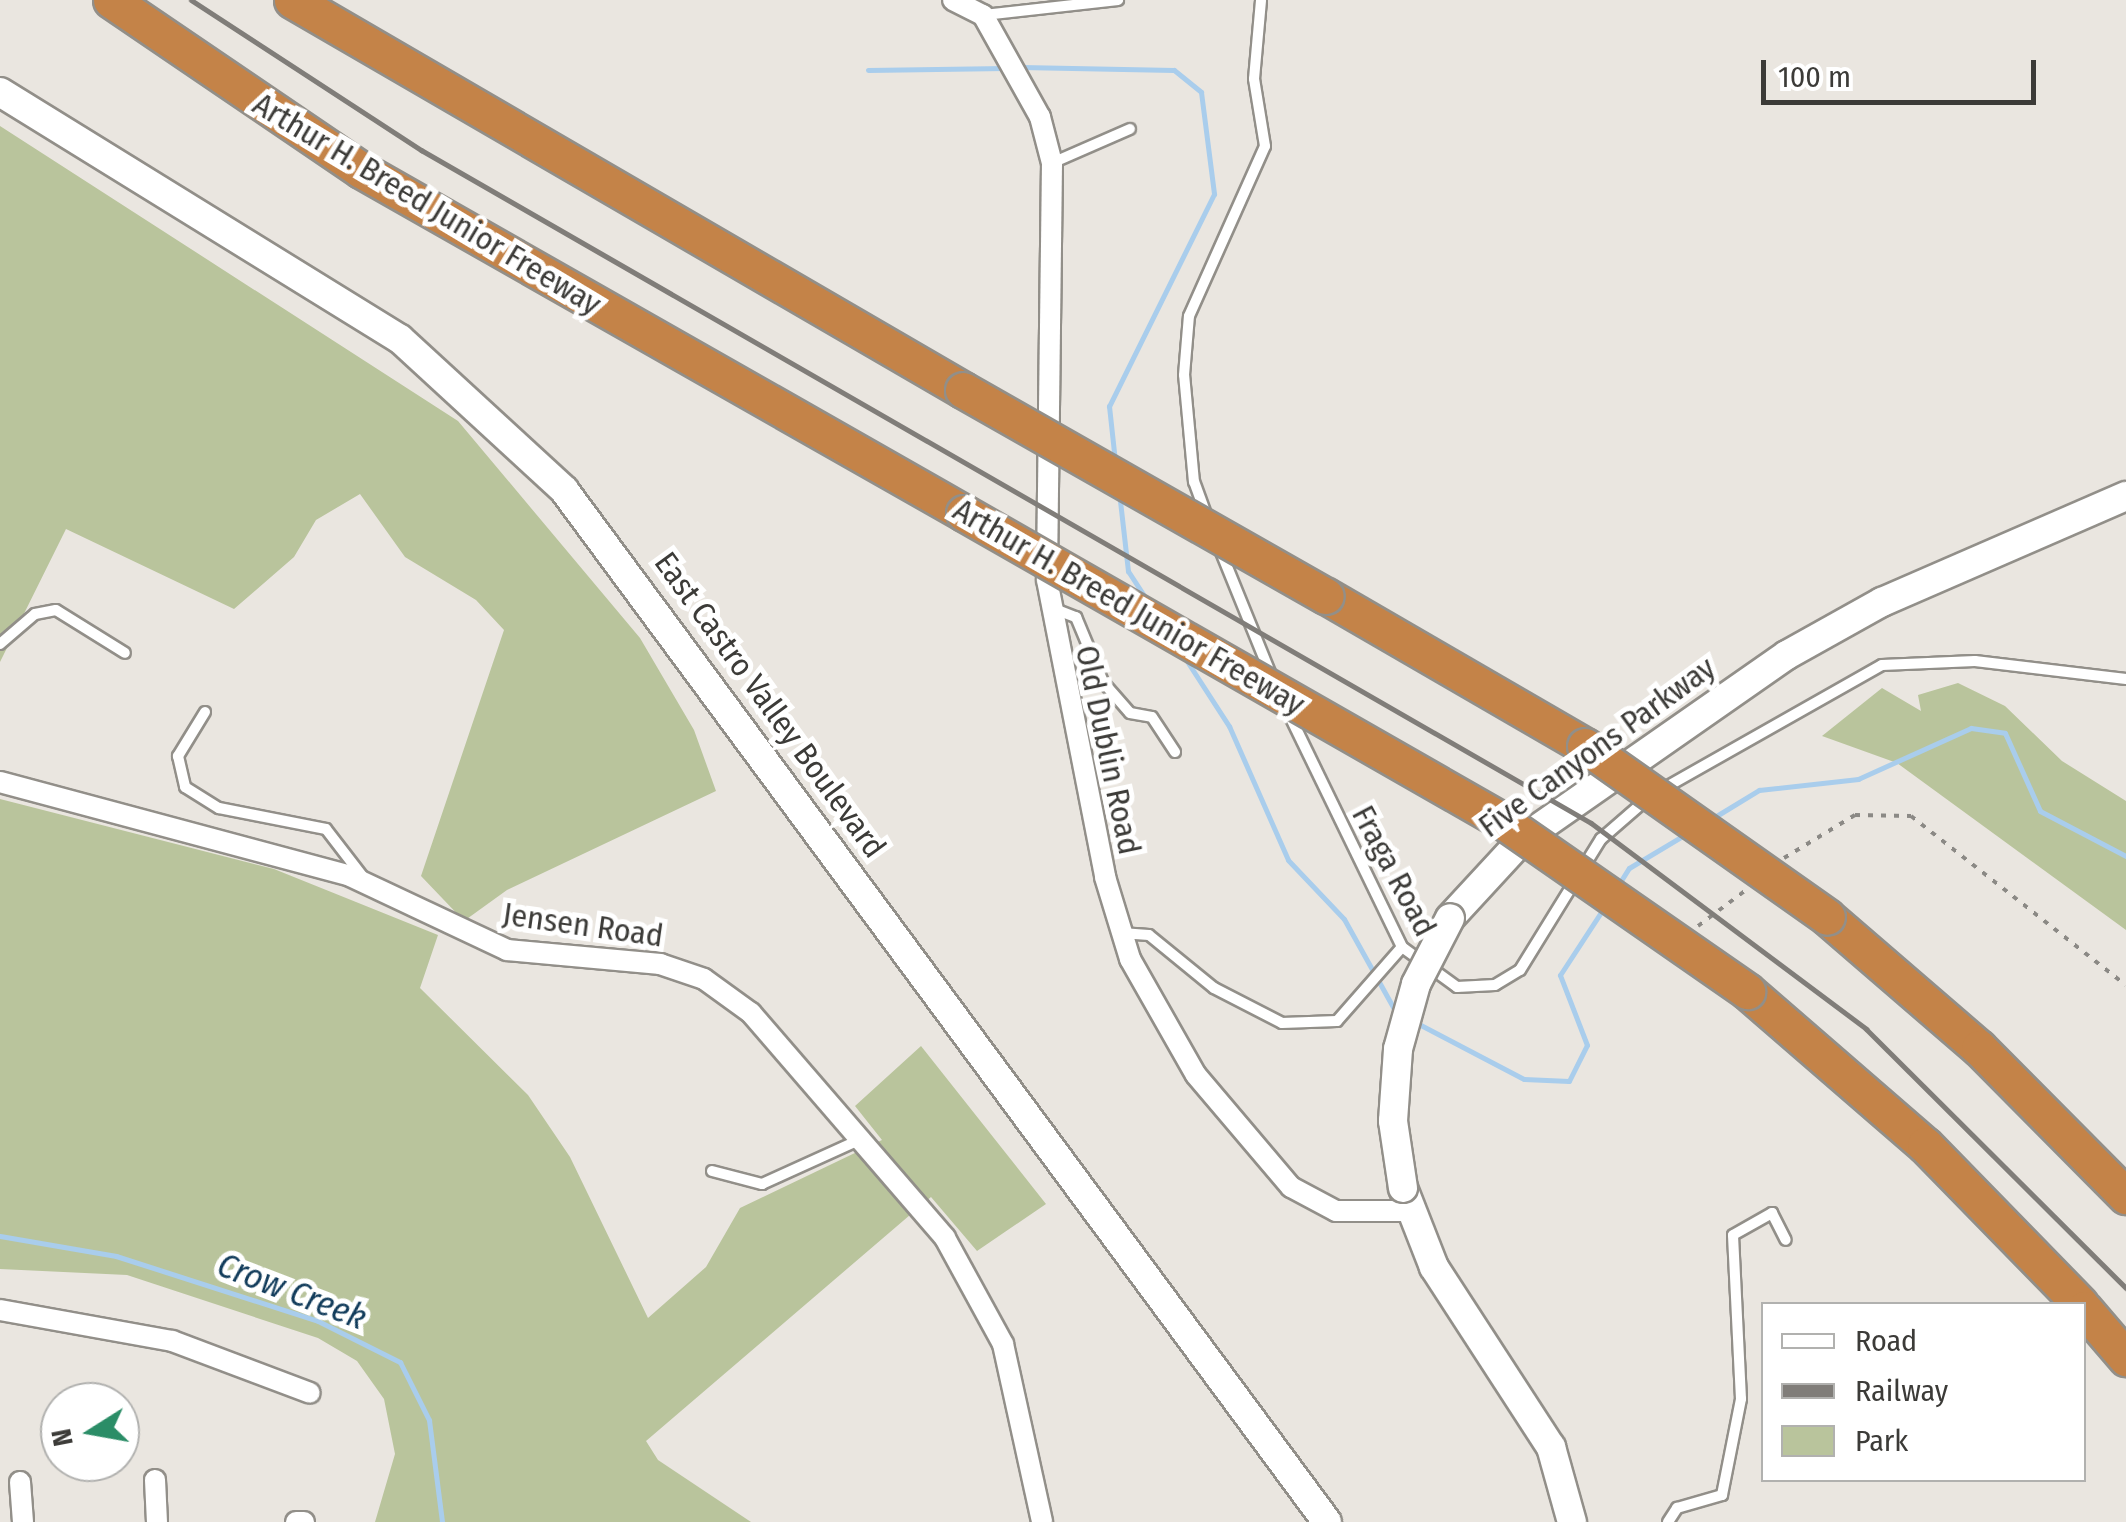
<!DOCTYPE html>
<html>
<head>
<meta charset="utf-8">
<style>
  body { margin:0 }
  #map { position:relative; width:2126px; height:1522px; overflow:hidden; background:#eae6e0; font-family:"Fira Sans Condensed",sans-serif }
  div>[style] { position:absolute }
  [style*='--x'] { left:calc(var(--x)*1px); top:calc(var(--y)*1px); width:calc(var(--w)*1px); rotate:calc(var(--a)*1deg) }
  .green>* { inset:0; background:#b9c49c }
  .stream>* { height:5px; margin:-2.5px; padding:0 2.5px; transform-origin:2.5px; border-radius:2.5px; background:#a9cdec }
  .path>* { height:4px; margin-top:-2px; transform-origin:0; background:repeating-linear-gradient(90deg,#8b8985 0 5px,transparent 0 13px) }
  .roads { filter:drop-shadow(2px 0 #928f89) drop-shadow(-2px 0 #928f89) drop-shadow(0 2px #928f89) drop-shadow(0 -2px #928f89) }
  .service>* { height:10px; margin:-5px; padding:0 5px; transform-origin:5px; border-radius:5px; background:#fff }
  .minor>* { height:20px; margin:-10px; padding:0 10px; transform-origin:10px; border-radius:10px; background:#fff }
  .secondary>* { height:28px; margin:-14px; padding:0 14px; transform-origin:14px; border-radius:14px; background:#fff }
  .motorway>* { height:35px; margin:-17.5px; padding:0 17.5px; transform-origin:17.5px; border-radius:17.5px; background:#c48348 }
  .rail>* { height:5px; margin:-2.5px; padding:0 2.5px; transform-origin:2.5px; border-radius:2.5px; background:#807d79 }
  .bridges { filter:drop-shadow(2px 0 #928f89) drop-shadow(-2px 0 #928f89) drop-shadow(0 2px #928f89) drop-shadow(0 -2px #928f89) }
  .secondary-bridge>* { height:28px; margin:-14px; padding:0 14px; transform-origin:14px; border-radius:14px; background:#fff }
  .motorway-bridge>* { height:35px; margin:-17.5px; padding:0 17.5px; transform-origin:17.5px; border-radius:17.5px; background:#c48348 }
  span { translate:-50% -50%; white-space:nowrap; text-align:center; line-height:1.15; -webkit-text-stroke:10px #fff; paint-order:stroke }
  .street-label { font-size:32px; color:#3c3b38 }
  .water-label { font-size:35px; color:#123c5b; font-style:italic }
  .legend { position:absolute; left:1761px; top:1302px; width:325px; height:180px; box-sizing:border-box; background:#fff; border:2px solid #b1b1af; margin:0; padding:12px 18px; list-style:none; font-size:30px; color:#3c3b38 }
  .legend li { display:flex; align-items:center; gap:20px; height:50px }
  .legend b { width:50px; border:2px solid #b1b1af }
  .north { position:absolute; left:40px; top:1382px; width:100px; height:100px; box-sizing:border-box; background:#fff; border:2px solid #b1b1af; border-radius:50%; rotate:259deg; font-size:28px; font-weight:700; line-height:40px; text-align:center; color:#3c3b38 }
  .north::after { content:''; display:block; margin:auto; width:35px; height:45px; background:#2b8d67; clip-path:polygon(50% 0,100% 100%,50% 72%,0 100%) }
  .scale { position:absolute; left:1761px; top:60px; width:275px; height:45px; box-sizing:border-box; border:5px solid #3c3b38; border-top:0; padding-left:12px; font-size:30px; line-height:35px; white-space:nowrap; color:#3c3b38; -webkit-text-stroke:8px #fff; paint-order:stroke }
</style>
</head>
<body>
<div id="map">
  <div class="green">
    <i style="clip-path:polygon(0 126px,458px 421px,640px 638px,694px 730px,716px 791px,507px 890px,464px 921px,421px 876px,504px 630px,476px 600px,405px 557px,360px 494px,316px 520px,294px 557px,234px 609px,66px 529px,0 662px)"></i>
    <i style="clip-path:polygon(1958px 683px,2005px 706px,2062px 761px,2126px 801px,2126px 930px,1897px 763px,1822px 736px,1882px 688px,1921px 711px,1918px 695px)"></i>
    <i style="clip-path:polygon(0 799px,274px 869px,438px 935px,420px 988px,528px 1095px,570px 1157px,648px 1318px,706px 1267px,740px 1208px,882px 1140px,855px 1106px,921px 1046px,1046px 1204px,977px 1251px,931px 1197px,646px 1441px,658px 1460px,751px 1522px,375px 1522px,395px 1454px,384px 1399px,357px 1361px,318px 1338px,127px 1275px,0 1269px)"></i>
  </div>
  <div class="stream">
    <i style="--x:1021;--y:67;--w:153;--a:1.1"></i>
    <i style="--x:1174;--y:70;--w:35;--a:39"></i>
    <i style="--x:1201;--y:92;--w:103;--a:82.7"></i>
    <i style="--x:1214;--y:194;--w:237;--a:116.3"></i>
    <i style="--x:1109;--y:406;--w:55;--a:83.8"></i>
    <i style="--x:868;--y:70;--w:137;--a:-0.8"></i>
    <i style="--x:1119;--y:492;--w:80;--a:83.5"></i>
    <i style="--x:1128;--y:571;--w:35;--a:57"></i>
    <i style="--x:1183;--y:655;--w:85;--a:57.1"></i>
    <i style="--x:1229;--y:726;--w:146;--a:66.2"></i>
    <i style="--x:1288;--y:860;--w:81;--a:46.5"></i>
    <i style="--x:1344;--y:919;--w:111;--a:60.9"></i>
    <i style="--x:1713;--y:818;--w:54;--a:-31.3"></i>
    <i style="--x:1759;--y:790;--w:100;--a:-6.3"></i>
    <i style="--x:1858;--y:779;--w:124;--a:-24.3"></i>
    <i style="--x:1971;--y:728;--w:34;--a:8"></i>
    <i style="--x:2005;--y:733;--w:85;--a:65.8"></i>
    <i style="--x:2040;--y:811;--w:97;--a:27.6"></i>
    <i style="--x:1617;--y:887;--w:22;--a:-58"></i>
    <i style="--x:1629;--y:868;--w:66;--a:-30.8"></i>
    <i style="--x:1413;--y:1021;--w:125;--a:27.6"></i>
    <i style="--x:1524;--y:1079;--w:45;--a:2.5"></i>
    <i style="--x:1569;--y:1081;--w:40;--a:-63.4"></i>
    <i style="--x:1587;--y:1045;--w:75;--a:-111.1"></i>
    <i style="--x:1560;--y:975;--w:79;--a:-56.9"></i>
    <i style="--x:0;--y:1236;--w:118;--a:9.8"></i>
    <i style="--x:116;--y:1256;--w:212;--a:17.8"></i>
    <i style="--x:318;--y:1321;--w:92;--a:26.6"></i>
    <i style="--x:400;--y:1362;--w:65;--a:63.4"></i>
    <i style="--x:429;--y:1420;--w:103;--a:82.7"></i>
  </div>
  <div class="path">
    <i style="--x:1784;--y:858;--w:83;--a:-31.2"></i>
    <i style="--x:1855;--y:815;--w:56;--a:1"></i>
    <i style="--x:1911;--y:816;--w:273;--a:38.2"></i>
    <i style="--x:1698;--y:926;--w:60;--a:-36.9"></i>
  </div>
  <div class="roads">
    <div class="service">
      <i style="--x:984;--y:15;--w:135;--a:-6.4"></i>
      <i style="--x:1052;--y:163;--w:85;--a:-23.6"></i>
      <i style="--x:1207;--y:517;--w:37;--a:-110"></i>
      <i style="--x:1194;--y:482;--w:107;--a:-95.3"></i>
      <i style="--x:1184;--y:375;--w:59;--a:-85.2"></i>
      <i style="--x:1189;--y:316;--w:186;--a:-65.9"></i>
      <i style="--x:1265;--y:146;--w:68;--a:-99.3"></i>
      <i style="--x:1254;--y:79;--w:79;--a:-84.9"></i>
      <i style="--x:1219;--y:547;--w:138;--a:67.9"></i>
      <i style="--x:1052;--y:608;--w:26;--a:21"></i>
      <i style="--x:1076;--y:617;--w:70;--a:67.4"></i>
      <i style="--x:1103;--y:682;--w:41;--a:48.9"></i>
      <i style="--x:1130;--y:713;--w:22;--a:10"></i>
      <i style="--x:1152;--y:717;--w:42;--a:56.7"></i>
      <i style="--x:0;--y:644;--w:46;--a:-40.6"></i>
      <i style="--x:35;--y:614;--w:21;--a:-11"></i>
      <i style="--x:56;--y:610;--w:81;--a:31.9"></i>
      <i style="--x:1286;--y:708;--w:266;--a:64.1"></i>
      <i style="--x:1402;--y:947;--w:68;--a:36"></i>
      <i style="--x:1457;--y:987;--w:38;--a:-3"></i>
      <i style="--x:1495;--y:985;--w:29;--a:-31"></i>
      <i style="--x:1520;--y:970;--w:154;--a:-58.3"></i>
      <i style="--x:1601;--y:839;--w:61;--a:-41"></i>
      <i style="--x:205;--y:712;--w:52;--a:121.5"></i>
      <i style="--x:178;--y:756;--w:32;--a:77"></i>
      <i style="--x:185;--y:787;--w:40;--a:32"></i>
      <i style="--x:219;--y:808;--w:109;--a:11.1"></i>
      <i style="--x:326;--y:829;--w:61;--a:52.4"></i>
      <i style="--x:1661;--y:790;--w:254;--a:-29.5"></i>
      <i style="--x:1882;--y:665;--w:93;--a:-2.5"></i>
      <i style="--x:1975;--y:661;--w:152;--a:6.8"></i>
      <i style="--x:1121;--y:933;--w:28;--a:4"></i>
      <i style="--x:1149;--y:935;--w:84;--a:39.2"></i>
      <i style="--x:1214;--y:988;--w:76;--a:27.2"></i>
      <i style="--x:1282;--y:1023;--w:55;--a:-2.1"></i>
      <i style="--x:1337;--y:1021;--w:98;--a:-48.7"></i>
      <i style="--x:712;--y:1171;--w:52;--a:14.6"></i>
      <i style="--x:762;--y:1184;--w:109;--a:-24.4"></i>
      <i style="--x:1668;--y:1522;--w:17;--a:-57"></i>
      <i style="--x:1677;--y:1508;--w:47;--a:-16.1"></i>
      <i style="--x:1722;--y:1495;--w:98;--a:-78.8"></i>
      <i style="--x:1741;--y:1399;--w:164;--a:-92.8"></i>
      <i style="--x:1733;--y:1235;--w:45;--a:-29.4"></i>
      <i style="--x:1772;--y:1213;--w:30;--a:63"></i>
    </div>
    <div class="minor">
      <i style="--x:953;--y:0;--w:34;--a:27"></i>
      <i style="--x:983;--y:15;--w:117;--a:60.8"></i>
      <i style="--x:1040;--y:117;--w:48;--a:75.4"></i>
      <i style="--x:1052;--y:163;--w:417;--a:90.7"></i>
      <i style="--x:1047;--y:580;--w:303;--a:78.9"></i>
      <i style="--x:1105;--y:877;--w:86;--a:73"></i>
      <i style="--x:1130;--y:959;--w:133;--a:60.4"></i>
      <i style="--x:1196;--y:1075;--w:147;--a:49.7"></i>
      <i style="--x:1291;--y:1187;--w:51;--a:28.1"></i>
      <i style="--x:1336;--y:1211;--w:73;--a:0"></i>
      <i style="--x:0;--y:782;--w:362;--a:15"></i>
      <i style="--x:350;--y:876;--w:174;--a:25.2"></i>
      <i style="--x:507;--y:950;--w:154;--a:5.2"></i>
      <i style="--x:660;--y:964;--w:46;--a:18.8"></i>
      <i style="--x:704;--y:979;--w:58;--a:35.9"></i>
      <i style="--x:751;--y:1013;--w:297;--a:49.2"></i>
      <i style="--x:945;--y:1238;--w:121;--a:61.3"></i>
      <i style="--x:1003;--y:1344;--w:182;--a:77.6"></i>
      <i style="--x:0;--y:1310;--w:175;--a:10.2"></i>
      <i style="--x:172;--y:1341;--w:147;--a:20.6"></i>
      <i style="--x:155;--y:1480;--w:42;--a:87.3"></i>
      <i style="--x:20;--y:1482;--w:40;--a:85.7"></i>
      <i style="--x:296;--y:1522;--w:8;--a:0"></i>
    </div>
    <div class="secondary">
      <i style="--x:0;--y:92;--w:470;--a:31.7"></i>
      <i style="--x:400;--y:339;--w:223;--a:42.6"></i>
      <i style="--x:564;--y:490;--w:1283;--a:53.52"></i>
      <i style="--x:1450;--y:918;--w:108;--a:-47.3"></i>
      <i style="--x:1523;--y:839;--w:322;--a:-34.9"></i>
      <i style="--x:1787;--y:655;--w:109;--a:-29.2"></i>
      <i style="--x:1882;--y:602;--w:266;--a:-23.5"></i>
      <i style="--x:1403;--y:1188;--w:85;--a:68.6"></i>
      <i style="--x:1434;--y:1267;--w:215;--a:57"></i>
      <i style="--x:1551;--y:1447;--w:78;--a:74.4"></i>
    </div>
    <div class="motorway">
      <i style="--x:111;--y:0;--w:302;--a:34.2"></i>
      <i style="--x:361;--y:170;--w:694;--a:29.63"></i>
      <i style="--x:292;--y:0;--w:776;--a:30.17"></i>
      <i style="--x:1326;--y:596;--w:299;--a:30.1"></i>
      <i style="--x:1827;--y:917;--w:201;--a:40.8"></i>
      <i style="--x:1979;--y:1048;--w:209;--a:45.2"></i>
      <i style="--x:1747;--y:991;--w:235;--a:40.9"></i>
      <i style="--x:1925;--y:1145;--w:222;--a:45.7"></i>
      <i style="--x:2084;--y:1309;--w:65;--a:49.4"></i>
    </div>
  </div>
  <div class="rail">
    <i style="--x:191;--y:0;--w:275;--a:33.1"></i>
    <i style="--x:421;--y:150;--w:1350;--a:29.91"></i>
    <i style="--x:1591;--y:823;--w:344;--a:36.8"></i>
    <i style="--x:1866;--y:1029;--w:367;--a:44.9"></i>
  </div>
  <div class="bridges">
    <div class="secondary-bridge">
      <i style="--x:1403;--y:1188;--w:68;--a:-98.5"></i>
      <i style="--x:1393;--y:1121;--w:72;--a:-86"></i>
      <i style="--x:1398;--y:1049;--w:67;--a:-74.5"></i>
      <i style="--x:1416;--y:984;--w:74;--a:-62.7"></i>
    </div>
    <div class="motorway-bridge">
      <i style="--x:963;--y:390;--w:417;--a:29.6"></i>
      <i style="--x:964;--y:513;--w:619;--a:29.76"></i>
      <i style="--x:1501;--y:820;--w:300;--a:34.8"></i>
      <i style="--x:1585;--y:746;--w:296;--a:35.2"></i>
    </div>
  </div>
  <div class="street-label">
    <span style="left:427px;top:204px;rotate:31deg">Arthur H. Breed Junior Freeway</span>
    <span style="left:1129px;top:607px;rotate:30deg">Arthur H. Breed Junior Freeway</span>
    <span style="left:770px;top:705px;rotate:54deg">East Castro Valley Boulevard</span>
    <span style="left:1597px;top:747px;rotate:-36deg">Five Canyons Parkway</span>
    <span style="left:1108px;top:750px;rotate:78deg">Old Dublin Road</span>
    <span style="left:1394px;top:871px;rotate:62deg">Fraga Road</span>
    <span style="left:583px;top:925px;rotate:8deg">Jensen Road</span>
  </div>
  <div class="water-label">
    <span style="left:292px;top:1291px;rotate:21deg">Crow Creek</span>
  </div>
  <ul class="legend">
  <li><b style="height:12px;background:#fff"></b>Road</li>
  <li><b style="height:12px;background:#807d79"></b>Railway</li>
  <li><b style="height:28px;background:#b9c49c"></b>Park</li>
  </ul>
  <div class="north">N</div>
  <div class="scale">100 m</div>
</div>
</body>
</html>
